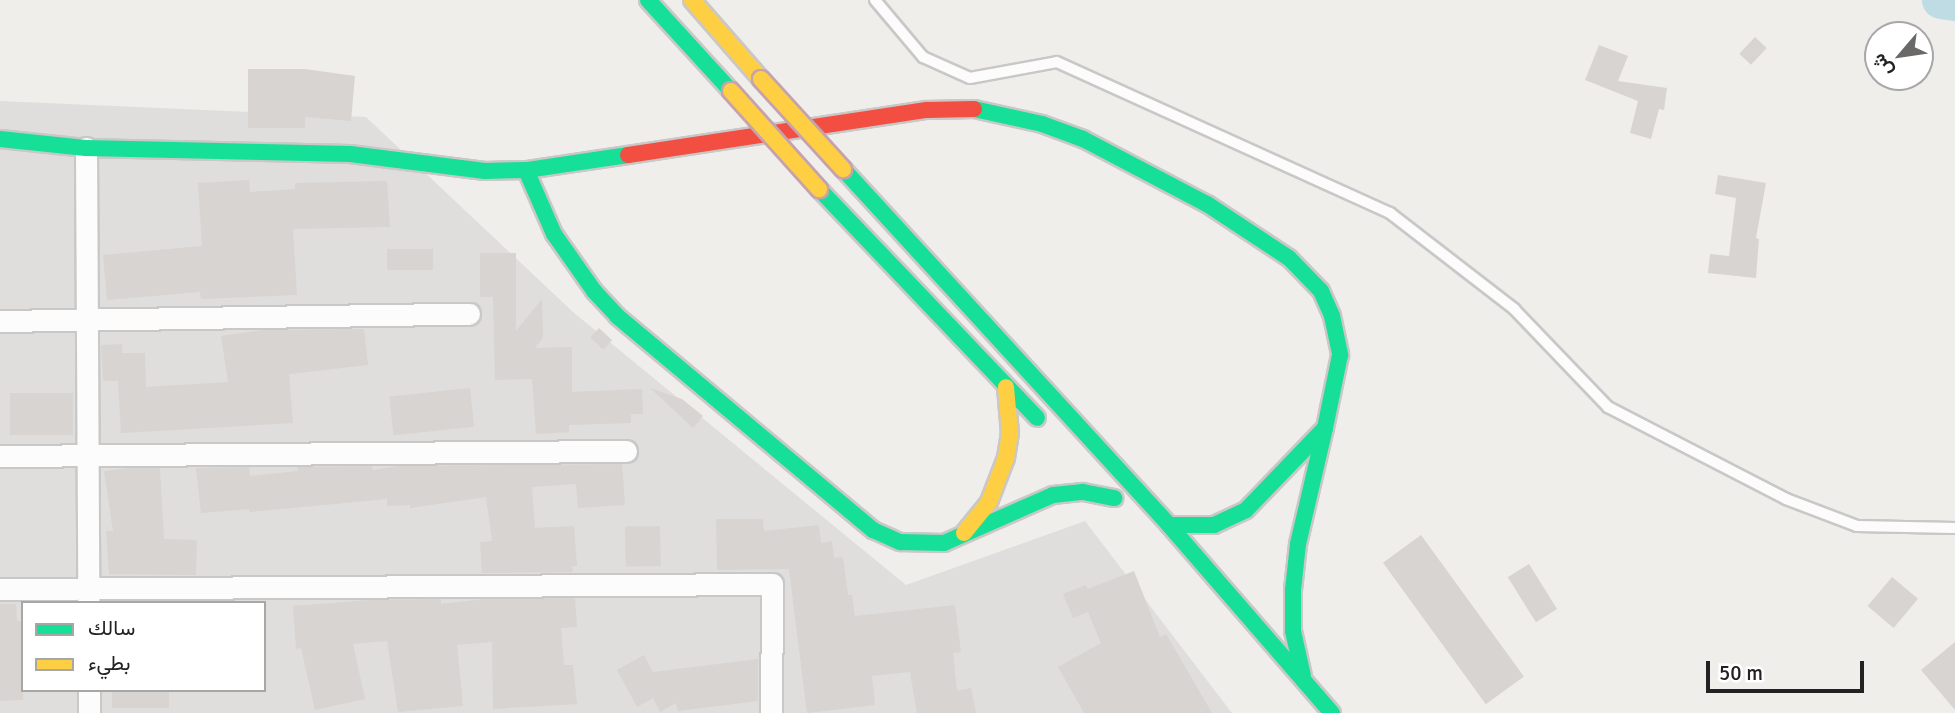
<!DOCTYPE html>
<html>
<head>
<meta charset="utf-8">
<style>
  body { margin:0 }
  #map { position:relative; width:1955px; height:713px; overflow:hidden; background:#f0eeeb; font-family:Signika,Vazirmatn,sans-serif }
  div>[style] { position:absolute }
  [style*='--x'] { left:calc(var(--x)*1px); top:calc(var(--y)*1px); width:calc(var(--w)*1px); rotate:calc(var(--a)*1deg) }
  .residential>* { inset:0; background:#dfdedc }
  .river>* { height:38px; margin:-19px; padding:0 19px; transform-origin:19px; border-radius:19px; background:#bfdbe3 }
  .building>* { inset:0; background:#d7d4d2; transform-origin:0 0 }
  .roads { filter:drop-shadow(2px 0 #c9c8c7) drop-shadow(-2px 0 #c9c8c7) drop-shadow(0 2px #c9c8c7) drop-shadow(0 -2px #c9c8c7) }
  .lane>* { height:10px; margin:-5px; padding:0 5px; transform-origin:5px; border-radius:5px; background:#fdfcfc }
  .street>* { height:21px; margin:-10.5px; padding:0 10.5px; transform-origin:10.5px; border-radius:10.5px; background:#fdfcfc }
  .fast>* { height:16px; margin:-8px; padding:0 8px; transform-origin:8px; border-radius:8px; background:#16e098 }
  .slow>* { height:16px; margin:-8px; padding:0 8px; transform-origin:8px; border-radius:8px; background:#ffcf43 }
  .jam>* { height:16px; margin:-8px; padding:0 8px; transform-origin:8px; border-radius:8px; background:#f24e42 }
  .bridges { filter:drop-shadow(2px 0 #c5a2ac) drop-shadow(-2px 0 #c5a2ac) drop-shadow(0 2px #c5a2ac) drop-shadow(0 -2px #c5a2ac) }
  .slow-bridge>* { height:16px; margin:-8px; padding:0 8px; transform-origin:8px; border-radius:8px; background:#ffcf43 }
  span { translate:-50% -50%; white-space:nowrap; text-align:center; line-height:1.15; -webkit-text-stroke:6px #fff; paint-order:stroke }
  .legend { position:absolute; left:21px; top:601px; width:245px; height:91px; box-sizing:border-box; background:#fff; border:2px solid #a7a7a7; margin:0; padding:9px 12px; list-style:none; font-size:21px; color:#222 }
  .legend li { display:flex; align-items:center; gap:14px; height:35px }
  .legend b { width:35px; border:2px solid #a7a7a7 }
  .north { position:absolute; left:1864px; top:21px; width:70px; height:70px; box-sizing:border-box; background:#fff; border:2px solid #a7a7a7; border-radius:50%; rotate:241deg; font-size:19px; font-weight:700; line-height:28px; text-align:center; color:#222 }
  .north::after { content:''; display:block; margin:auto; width:24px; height:32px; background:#6a6968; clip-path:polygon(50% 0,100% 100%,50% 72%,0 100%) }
  .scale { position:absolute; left:1706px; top:661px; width:158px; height:32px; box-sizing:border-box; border:4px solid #222; border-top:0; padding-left:9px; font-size:21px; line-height:24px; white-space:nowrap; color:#222; -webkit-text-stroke:5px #fff; paint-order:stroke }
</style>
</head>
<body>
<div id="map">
  <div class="residential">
    <i style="clip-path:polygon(evenodd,0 101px,366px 117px,573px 312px,906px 585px,1085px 521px,1232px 713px,0 713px,0 101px,23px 603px,264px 603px,264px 690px,23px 690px,23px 603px)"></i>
  </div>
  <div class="river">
    <i style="--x:1941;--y:0;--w:14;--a:8"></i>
  </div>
  <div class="building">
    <i style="left:1755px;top:37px;width:16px;height:23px;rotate:43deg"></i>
    <i style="clip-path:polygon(1599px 45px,1628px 56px,1618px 81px,1667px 88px,1664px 110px,1659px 109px,1651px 139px,1630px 133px,1638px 101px,1585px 80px)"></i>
    <i style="clip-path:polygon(248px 69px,305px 69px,355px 76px,351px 121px,305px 117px,305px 128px,248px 128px)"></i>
    <i style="clip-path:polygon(1718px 175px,1766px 183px,1756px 238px,1759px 239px,1756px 278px,1708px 273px,1710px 254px,1729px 256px,1736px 198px,1715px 194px)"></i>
    <i style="clip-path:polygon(249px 180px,250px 192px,295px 189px,295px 183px,387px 181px,390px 227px,293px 229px,297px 295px,201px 299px,200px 292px,107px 300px,103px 255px,202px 246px,198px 183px)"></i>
    <i style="left:387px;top:249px;width:46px;height:21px"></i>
    <i style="clip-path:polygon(480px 253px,516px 253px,516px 331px,542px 299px,543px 338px,535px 348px,572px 347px,572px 392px,642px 389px,643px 414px,631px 414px,631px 423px,569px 425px,569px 432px,536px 434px,532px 379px,495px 380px,493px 297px,480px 297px)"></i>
    <i style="left:599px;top:328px;width:18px;height:13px;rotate:43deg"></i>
    <i style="clip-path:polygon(364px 329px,368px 365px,289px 374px,293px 423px,121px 433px,118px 381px,103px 381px,101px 345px,122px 344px,122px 353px,145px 353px,146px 387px,228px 382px,221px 336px,263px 330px)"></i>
    <i style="left:470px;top:388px;width:39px;height:81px;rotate:84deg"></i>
    <i style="clip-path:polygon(650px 388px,682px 399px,703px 416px,693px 428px)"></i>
    <i style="left:10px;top:393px;width:63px;height:42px"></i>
    <i style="clip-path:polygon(622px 464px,625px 505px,578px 508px,576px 484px,532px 487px,535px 528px,574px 526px,577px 566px,572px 566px,573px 572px,482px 573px,480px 542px,492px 541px,486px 497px,410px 508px,410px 505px,387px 506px,387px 499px,250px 512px,249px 509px,201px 513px,196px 468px,249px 467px,250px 476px,298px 471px,297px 467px,372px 466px,373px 470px,398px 466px)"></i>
    <i style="clip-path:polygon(130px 468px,160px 468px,164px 539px,197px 540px,196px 575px,109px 574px,106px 531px,113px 531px,104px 471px)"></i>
    <i style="clip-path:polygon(716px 519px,763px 519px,764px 531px,819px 525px,821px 543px,832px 541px,834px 558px,843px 557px,848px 595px,852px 595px,855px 616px,955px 605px,961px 652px,953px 653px,957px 691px,971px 688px,976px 713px,917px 713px,910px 672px,872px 676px,875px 705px,807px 713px,789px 569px,717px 570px)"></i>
    <i style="left:660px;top:526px;width:40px;height:35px;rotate:89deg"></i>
    <i style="left:1421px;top:535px;width:175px;height:47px;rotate:54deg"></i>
    <i style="left:1529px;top:564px;width:53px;height:25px;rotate:58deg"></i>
    <i style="clip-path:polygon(1134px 571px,1160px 637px,1166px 634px,1212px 713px,1084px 713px,1058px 667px,1101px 643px,1088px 612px,1073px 618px,1063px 594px,1086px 585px,1088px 589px)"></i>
    <i style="left:1892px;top:577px;width:34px;height:38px;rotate:40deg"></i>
    <i style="clip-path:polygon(575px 598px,577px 627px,561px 628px,564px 665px,573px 665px,577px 704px,493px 709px,492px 642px,457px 645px,463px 706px,398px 712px,387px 641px,353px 644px,365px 699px,315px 710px,301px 648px,296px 649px,293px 606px,369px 600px,441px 599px,441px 604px,485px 599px)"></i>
    <i style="clip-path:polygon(0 604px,16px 604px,17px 621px,23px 621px,23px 700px,0 701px)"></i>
    <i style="clip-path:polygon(1955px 642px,1955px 710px,1921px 670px)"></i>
    <i style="clip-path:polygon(644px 655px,653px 672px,758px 659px,758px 701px,678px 711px,676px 703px,660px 712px,653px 698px,637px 707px,617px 670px)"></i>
    <i style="left:112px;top:690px;width:57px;height:18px"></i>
  </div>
  <div class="roads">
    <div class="lane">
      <i style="--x:875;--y:0;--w:75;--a:49.9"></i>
      <i style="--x:923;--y:57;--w:51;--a:24.1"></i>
      <i style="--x:970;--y:78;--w:88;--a:-10.4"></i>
      <i style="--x:1057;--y:62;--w:366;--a:24.4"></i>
      <i style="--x:1390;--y:213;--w:157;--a:37.7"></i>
      <i style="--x:1514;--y:309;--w:136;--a:46.2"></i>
      <i style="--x:1608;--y:407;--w:200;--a:27.3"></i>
      <i style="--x:1786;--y:499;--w:76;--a:20.8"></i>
      <i style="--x:1857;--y:526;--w:98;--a:1.2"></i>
    </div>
    <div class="street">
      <i style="--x:86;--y:148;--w:455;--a:89.7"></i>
      <i style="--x:0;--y:321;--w:469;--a:-0.9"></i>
      <i style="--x:0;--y:456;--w:626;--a:-0.46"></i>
      <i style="--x:0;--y:589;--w:772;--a:-0.37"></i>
      <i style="--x:772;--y:584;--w:129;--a:90.4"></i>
      <i style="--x:89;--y:690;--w:23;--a:90"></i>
    </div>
    <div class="fast">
      <i style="--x:648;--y:0;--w:123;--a:47.6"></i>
      <i style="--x:974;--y:109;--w:70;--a:12.4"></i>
      <i style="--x:1042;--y:124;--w:44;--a:20.1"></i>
      <i style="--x:1083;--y:139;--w:140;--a:27.7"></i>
      <i style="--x:1207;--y:204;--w:98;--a:33.4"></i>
      <i style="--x:1289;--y:258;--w:46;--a:45.9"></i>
      <i style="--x:1321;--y:291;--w:27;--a:66"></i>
      <i style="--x:1332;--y:316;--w:40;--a:78"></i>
      <i style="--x:1340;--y:355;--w:75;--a:101.6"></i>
      <i style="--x:0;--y:139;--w:86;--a:6"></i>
      <i style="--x:86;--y:148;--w:264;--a:1.3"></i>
      <i style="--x:350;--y:154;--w:136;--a:7.2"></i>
      <i style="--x:485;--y:171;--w:41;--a:-1.4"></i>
      <i style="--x:628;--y:155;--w:103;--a:171.6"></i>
      <i style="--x:526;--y:170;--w:70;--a:66.4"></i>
      <i style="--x:554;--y:234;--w:70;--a:54.9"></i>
      <i style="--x:594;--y:291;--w:34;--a:47"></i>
      <i style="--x:617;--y:316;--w:334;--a:39.9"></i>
      <i style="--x:873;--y:530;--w:30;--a:24"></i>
      <i style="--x:900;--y:542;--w:44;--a:1.3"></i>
      <i style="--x:944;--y:543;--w:119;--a:-23.8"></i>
      <i style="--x:1053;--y:495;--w:30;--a:-6"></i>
      <i style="--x:1083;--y:492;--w:32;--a:11"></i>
      <i style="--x:843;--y:169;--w:483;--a:47.5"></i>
      <i style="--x:1169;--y:525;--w:249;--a:49.1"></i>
      <i style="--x:819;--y:189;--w:316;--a:46.4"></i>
      <i style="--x:1169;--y:525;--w:45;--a:0"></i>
      <i style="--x:1214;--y:525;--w:35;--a:-25"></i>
      <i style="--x:1246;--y:510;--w:114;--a:-46.1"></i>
      <i style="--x:1325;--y:428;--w:119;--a:103.1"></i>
      <i style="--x:1298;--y:544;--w:46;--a:96.2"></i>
      <i style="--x:1293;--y:590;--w:41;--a:90"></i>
      <i style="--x:1293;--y:631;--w:46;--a:77.5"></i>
    </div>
    <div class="slow">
      <i style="--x:692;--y:0;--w:105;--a:48.9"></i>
      <i style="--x:964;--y:533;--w:40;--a:-51"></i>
      <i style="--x:989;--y:502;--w:47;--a:-68.9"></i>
      <i style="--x:1006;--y:458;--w:24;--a:-81"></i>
      <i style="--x:1010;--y:434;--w:47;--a:-94.9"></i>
    </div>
    <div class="jam">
      <i style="--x:628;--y:155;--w:302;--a:-8.6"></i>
      <i style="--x:927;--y:110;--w:47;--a:-1.2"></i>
    </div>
  </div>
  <div class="bridges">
    <div class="slow-bridge">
      <i style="--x:761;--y:79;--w:122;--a:47.7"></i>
      <i style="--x:731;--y:91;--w:132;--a:48.1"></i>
    </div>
  </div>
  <ul class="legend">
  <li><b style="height:9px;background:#16e098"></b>سالك</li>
  <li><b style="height:9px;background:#ffcf43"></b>بطيء</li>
  </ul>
  <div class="north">ش</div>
  <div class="scale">50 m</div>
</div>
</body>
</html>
